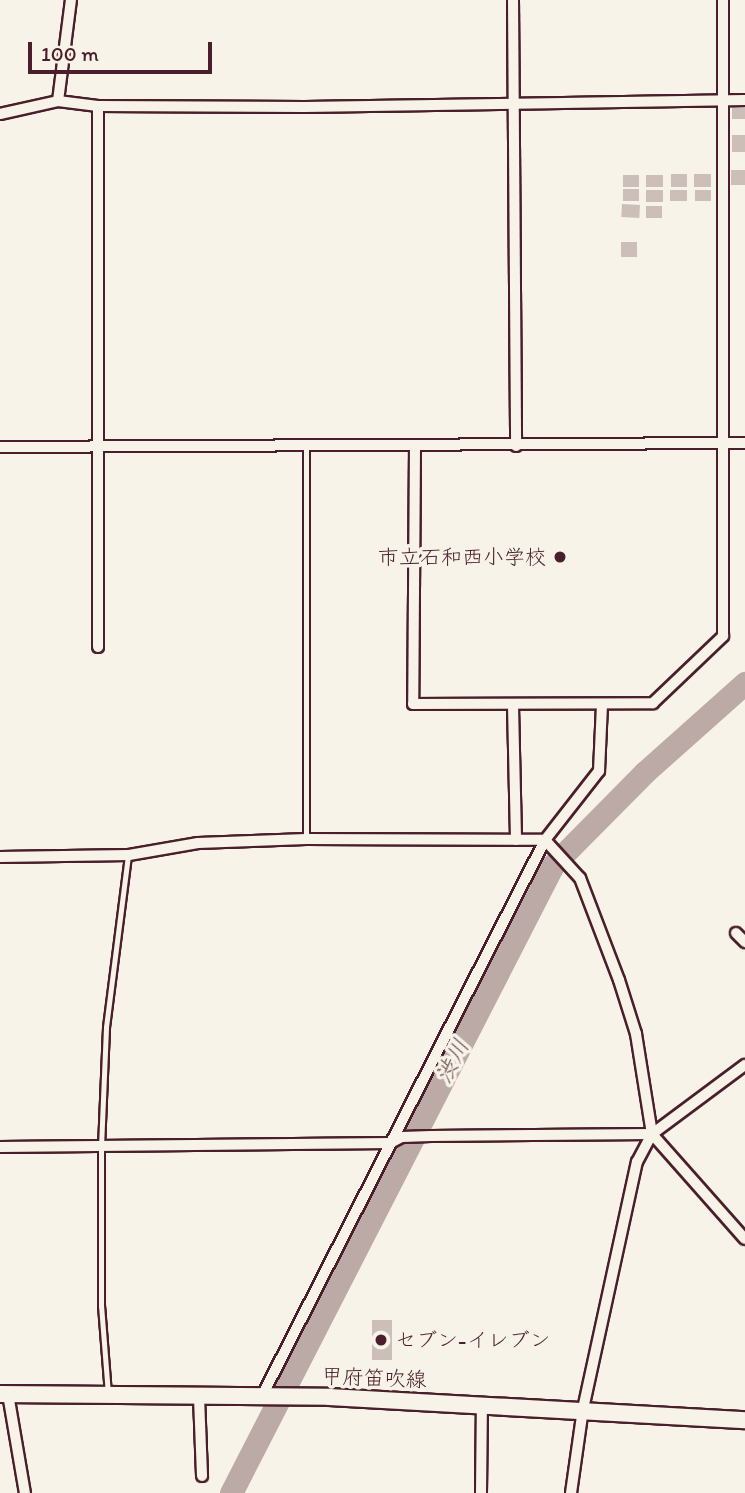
<!DOCTYPE html>
<html>
<head>
<meta charset="utf-8">
<style>
  body { margin:0 }
  #map { position:relative; width:745px; height:1493px; overflow:hidden; background:#f7f3e8; font-family:Itim,"Klee One",sans-serif }
  div>[style] { position:absolute }
  [style*='--x'] { left:calc(var(--x)*1px); top:calc(var(--y)*1px); width:calc(var(--w)*1px); rotate:calc(var(--a)*1deg) }
  .river>* { height:23px; margin:-11.5px; padding:0 11.5px; transform-origin:11.5px; border-radius:11.5px; background:#bcaaa7 }
  .building>* { inset:0; background:#ccbfb9; transform-origin:0 0 }
  .roads { filter:drop-shadow(2px 0 #4a1f2b) drop-shadow(-2px 0 #4a1f2b) drop-shadow(0 2px #4a1f2b) drop-shadow(0 -2px #4a1f2b) }
  .lane>* { height:5px; margin:-2.5px; padding:0 2.5px; transform-origin:2.5px; border-radius:2.5px; background:#f7f3e8 }
  .street>* { height:10px; margin:-5px; padding:0 5px; transform-origin:5px; border-radius:5px; background:#f7f3e8 }
  .primary>* { height:16px; margin:-8px; padding:0 8px; transform-origin:8px; border-radius:8px; background:#f7f3e8 }
  .dots>* { width:19px; height:19px; translate:-50% -50%; box-sizing:border-box; border:4px solid #f7f3e8; border-radius:50% }
  span { translate:-50% -50%; white-space:nowrap; text-align:center; line-height:1.15; -webkit-text-stroke:7px #f7f3e8; paint-order:stroke }
  .poi-label { font-size:21px; color:#4a1f2b }
  .right { translate:-100% -50%; text-align:right }
  .left { translate:0 -50%; text-align:left }
  .street-label { font-size:21px; color:#4a1f2b }
  .water-label { font-size:23px; color:#6c4950; font-style:italic }
  .scale { position:absolute; left:28px; top:42px; width:184px; height:32px; box-sizing:border-box; border:4px solid #4a1f2b; border-top:0; padding-left:9px; font-size:21px; line-height:24px; white-space:nowrap; color:#4a1f2b; -webkit-text-stroke:5px #f7f3e8; paint-order:stroke }
</style>
</head>
<body>
<div id="map">
  <div class="river">
    <i style="--x:231;--y:1493;--w:706;--a:-62.85"></i>
    <i style="--x:553;--y:865;--w:131;--a:-45.3"></i>
    <i style="--x:645;--y:772;--w:134;--a:-41.7"></i>
  </div>
  <div class="building">
    <i style="left:732px;top:105px;width:13px;height:14px"></i>
    <i style="left:732px;top:135px;width:13px;height:17px"></i>
    <i style="left:731px;top:170px;width:14px;height:15px"></i>
    <i style="left:687px;top:174px;width:13px;height:16px;rotate:90deg"></i>
    <i style="left:694px;top:174px;width:17px;height:13px"></i>
    <i style="left:623px;top:175px;width:16px;height:12px"></i>
    <i style="left:646px;top:175px;width:17px;height:12px"></i>
    <i style="left:623px;top:189px;width:16px;height:12px"></i>
    <i style="left:646px;top:190px;width:17px;height:12px"></i>
    <i style="left:670px;top:190px;width:17px;height:11px"></i>
    <i style="left:695px;top:190px;width:16px;height:11px"></i>
    <i style="left:622px;top:204px;width:18px;height:13px;rotate:3deg"></i>
    <i style="left:646px;top:206px;width:16px;height:12px"></i>
    <i style="left:621px;top:242px;width:16px;height:15px"></i>
    <i style="left:392px;top:1320px;width:40px;height:20px;rotate:90deg"></i>
  </div>
  <div class="roads">
    <div class="lane">
      <i style="--x:306;--y:447;--w:392;--a:90"></i>
      <i style="--x:108;--y:1394;--w:88;--a:-94.5"></i>
      <i style="--x:101;--y:1306;--w:159;--a:-90"></i>
      <i style="--x:101;--y:1147;--w:120;--a:-87.6"></i>
      <i style="--x:106;--y:1027;--w:172;--a:-82.7"></i>
    </div>
    <div class="street">
      <i style="--x:513;--y:0;--w:446;--a:89.6"></i>
      <i style="--x:58;--y:101;--w:102;--a:-82.7"></i>
      <i style="--x:98;--y:106;--w:541;--a:90"></i>
      <i style="--x:0;--y:114;--w:59;--a:-12.6"></i>
      <i style="--x:58;--y:101;--w:40;--a:7.1"></i>
      <i style="--x:98;--y:106;--w:207;--a:0.3"></i>
      <i style="--x:305;--y:107;--w:440;--a:-0.9"></i>
      <i style="--x:0;--y:447;--w:745;--a:-0.31"></i>
      <i style="--x:415;--y:448;--w:256;--a:90.4"></i>
      <i style="--x:413;--y:704;--w:240;--a:-0.2"></i>
      <i style="--x:653;--y:703;--w:97;--a:-43.7"></i>
      <i style="--x:723;--y:636;--w:636;--a:-90"></i>
      <i style="--x:513;--y:706;--w:134;--a:88.7"></i>
      <i style="--x:545;--y:840;--w:52;--a:47.4"></i>
      <i style="--x:580;--y:878;--w:109;--a:69.1"></i>
      <i style="--x:619;--y:980;--w:57;--a:72.5"></i>
      <i style="--x:636;--y:1034;--w:101;--a:80.9"></i>
      <i style="--x:652;--y:1134;--w:140;--a:48.5"></i>
      <i style="--x:0;--y:857;--w:129;--a:-0.9"></i>
      <i style="--x:129;--y:855;--w:70;--a:-9.9"></i>
      <i style="--x:198;--y:843;--w:108;--a:-2.1"></i>
      <i style="--x:306;--y:839;--w:239;--a:0.2"></i>
      <i style="--x:736;--y:933;--w:13;--a:45"></i>
      <i style="--x:0;--y:1147;--w:390;--a:-0.6"></i>
      <i style="--x:390;--y:1143;--w:13;--a:-27"></i>
      <i style="--x:402;--y:1137;--w:29;--a:-2"></i>
      <i style="--x:431;--y:1136;--w:221;--a:-0.5"></i>
      <i style="--x:8;--y:1394;--w:100;--a:80.3"></i>
      <i style="--x:262;--y:1396;--w:624;--a:-63.02"></i>
      <i style="--x:545;--y:840;--w:88;--a:-52"></i>
      <i style="--x:599;--y:771;--w:65;--a:-87.4"></i>
      <i style="--x:199;--y:1397;--w:79;--a:87.8"></i>
      <i style="--x:481;--y:1493;--w:90;--a:-89.4"></i>
      <i style="--x:571;--y:1493;--w:85;--a:-81.9"></i>
      <i style="--x:583;--y:1409;--w:253;--a:-77.7"></i>
      <i style="--x:637;--y:1162;--w:32;--a:-62"></i>
      <i style="--x:652;--y:1134;--w:116;--a:-36.6"></i>
    </div>
    <div class="primary">
      <i style="--x:0;--y:1394;--w:329;--a:0.5"></i>
      <i style="--x:329;--y:1397;--w:417;--a:3.2"></i>
    </div>
  </div>
  <div class="dots">
    <i style="left:560px;top:557px;background:#4a1f2b"></i>
    <i style="left:381px;top:1340px;background:#4a1f2b"></i>
  </div>
  <div class="poi-label">
    <span class="right" style="left:546px;top:557px">市立石和西小学校</span>
    <span class="left" style="left:395px;top:1340px">セブン-イレブン</span>
  </div>
  <div class="street-label">
    <span style="left:374px;top:1378px;rotate:2deg">甲府笛吹線</span>
  </div>
  <div class="water-label">
    <span style="left:452px;top:1061px;rotate:-63deg">渋川</span>
  </div>
  <div class="scale">100 m</div>
</div>
</body>
</html>
